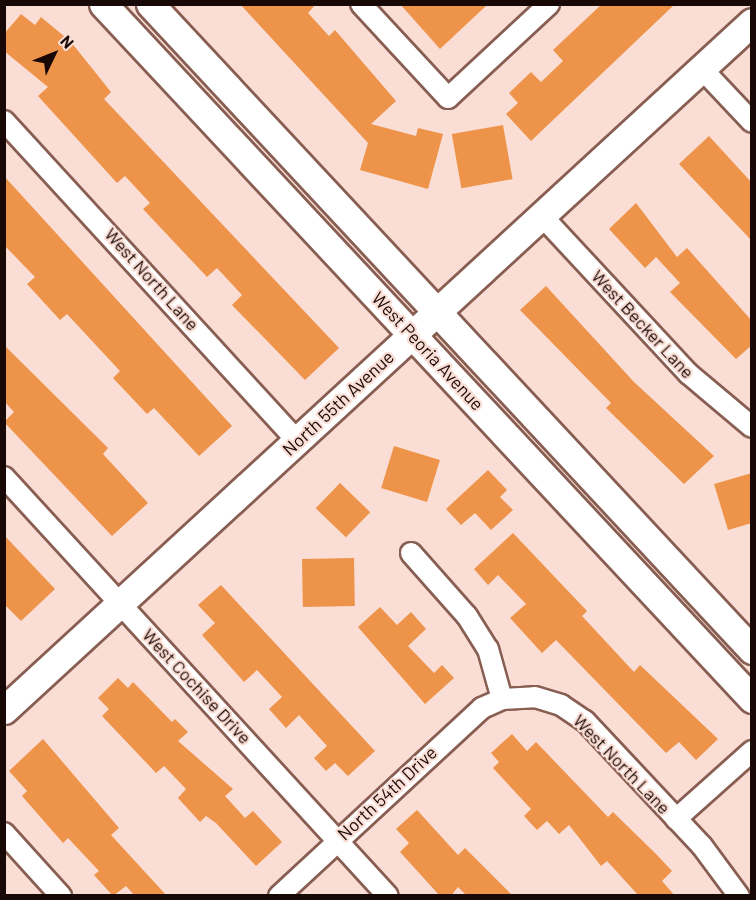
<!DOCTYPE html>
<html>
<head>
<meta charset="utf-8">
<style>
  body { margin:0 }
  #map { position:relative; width:756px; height:900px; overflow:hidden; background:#faddd4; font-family:Barlow,sans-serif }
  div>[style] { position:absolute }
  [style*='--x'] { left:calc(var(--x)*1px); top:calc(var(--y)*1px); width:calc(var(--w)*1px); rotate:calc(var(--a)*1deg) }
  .building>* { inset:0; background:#ed944a; transform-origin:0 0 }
  .roads { filter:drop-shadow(2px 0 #885e52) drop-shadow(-2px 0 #885e52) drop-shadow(0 2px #885e52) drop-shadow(0 -2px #885e52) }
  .street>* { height:20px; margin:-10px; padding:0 10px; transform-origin:10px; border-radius:10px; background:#fff }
  .secondary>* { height:27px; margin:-13.5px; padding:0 13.5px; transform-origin:13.5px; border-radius:13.5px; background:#fff }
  span { translate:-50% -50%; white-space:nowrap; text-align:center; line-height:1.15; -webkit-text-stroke:4.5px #faddd4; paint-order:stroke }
  .street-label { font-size:18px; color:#190906 }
  .frame { position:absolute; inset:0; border:6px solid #190906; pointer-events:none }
  .north { position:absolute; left:24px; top:24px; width:60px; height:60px; -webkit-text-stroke:4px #faddd4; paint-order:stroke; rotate:47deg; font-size:16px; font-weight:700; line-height:24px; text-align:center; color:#190906 }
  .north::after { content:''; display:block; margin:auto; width:21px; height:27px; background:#190906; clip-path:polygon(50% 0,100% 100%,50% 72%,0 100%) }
</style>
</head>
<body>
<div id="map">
  <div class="building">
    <i style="clip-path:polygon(240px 4px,316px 4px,308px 13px,329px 36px,335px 30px,396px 101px,371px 124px,416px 136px,418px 128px,443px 134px,428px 189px,360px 170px,368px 143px)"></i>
    <i style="clip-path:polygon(400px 4px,488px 4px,440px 49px)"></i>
    <i style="clip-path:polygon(602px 4px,675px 4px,531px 141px,506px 114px,518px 103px,509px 93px,531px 72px,541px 82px,563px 61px,553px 50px)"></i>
    <i style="clip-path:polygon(21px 14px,35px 25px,41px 17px,71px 42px,111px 92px,104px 99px,339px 348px,305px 380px,232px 305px,242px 295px,217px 268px,207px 277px,143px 209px,150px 203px,125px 176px,117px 183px,38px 96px,48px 87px,4px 51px,4px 34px)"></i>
    <i style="left:503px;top:125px;width:55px;height:52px;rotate:80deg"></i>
    <i style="clip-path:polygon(709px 136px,752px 183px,752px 241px,679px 164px)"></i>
    <i style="clip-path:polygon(4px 176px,232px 426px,199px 456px,154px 408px,147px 414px,113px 378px,120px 371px,67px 314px,60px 320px,27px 284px,35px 277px,4px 245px)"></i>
    <i style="clip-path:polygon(636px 203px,677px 257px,687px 248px,752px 321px,752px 345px,736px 359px,670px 292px,680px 283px,656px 257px,645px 268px,609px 229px)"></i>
    <i style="clip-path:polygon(546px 286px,634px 382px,714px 456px,684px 484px,606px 408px,611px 403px,520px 310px)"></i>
    <i style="clip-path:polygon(4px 345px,108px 448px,103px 454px,148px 503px,112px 536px,4px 422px,14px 412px,4px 401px)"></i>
    <i style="left:394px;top:446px;width:48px;height:44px;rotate:17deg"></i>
    <i style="clip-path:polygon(488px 470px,507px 490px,500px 497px,513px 510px,491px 530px,475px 513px,461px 525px,446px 509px)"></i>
    <i style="clip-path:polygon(752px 473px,752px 523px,728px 530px,714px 484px)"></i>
    <i style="left:340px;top:483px;width:42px;height:35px;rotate:44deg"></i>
    <i style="clip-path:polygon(513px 533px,587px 611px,582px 616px,634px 672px,640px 665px,718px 739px,696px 760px,679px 742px,666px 753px,556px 640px,542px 653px,510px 618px,526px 604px,498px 575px,488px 585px,474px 569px)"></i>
    <i style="clip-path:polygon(4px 535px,55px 589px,21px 621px,4px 604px)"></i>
    <i style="left:354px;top:558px;width:48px;height:52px;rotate:89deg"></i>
    <i style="clip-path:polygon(221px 585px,375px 751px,348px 776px,335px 763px,326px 771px,314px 758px,327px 746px,299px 715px,286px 728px,269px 709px,282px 697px,257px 670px,244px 682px,202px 635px,215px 623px,198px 605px)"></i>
    <i style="clip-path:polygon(380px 607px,397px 625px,411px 612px,426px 629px,408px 646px,434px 673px,442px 665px,454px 678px,425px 704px,358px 627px)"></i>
    <i style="clip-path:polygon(118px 678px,128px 688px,133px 682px,172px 722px,175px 719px,188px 732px,178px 741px,233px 789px,225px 796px,245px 818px,253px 811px,282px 842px,256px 866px,216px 823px,206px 816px,200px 822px,178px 798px,186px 789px,164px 766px,156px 773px,102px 716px,109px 709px,98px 698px)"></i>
    <i style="clip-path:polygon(512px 734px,527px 751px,536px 742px,608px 817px,613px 812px,657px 855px,672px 871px,662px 881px,675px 896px,639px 896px,607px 861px,601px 866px,569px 825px,559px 834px,547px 821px,537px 830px,524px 816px,531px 809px,493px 768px,499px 762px,491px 753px)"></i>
    <i style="clip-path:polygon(43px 739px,119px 828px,111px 835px,167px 896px,135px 896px,126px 886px,113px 896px,94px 875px,99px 871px,68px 838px,63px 843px,22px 796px,27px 791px,9px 771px)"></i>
    <i style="clip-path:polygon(417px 810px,458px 855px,465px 848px,513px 896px,467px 896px,458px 887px,451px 896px,440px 896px,400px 852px,409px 843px,396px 829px)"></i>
  </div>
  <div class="roads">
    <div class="street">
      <i style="--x:361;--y:4;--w:128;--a:47.2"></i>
      <i style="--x:448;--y:98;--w:138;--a:-42.9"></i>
      <i style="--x:701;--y:68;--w:74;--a:46.6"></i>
      <i style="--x:4;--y:121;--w:434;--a:47.5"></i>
      <i style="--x:541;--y:215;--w:217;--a:47.1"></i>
      <i style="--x:689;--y:374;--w:82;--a:40.1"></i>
      <i style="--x:4;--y:477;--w:568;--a:47.5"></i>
      <i style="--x:411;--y:553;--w:84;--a:48.4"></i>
      <i style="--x:467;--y:616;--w:39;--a:58"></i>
      <i style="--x:488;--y:649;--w:52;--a:74.4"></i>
      <i style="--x:676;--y:819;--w:102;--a:-41.8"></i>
      <i style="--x:4;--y:833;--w:85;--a:47.9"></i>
      <i style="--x:279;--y:896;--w:277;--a:-42.8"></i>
      <i style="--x:482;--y:708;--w:22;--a:-24"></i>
      <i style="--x:502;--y:699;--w:33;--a:-3"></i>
      <i style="--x:535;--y:697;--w:27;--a:17"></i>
      <i style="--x:561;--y:705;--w:29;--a:34"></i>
      <i style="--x:585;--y:721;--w:171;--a:46.9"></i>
      <i style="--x:702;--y:846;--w:62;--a:53.5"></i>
    </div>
    <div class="secondary">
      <i style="--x:103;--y:4;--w:951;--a:46.96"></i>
      <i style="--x:150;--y:4;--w:883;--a:47.02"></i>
      <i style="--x:4;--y:710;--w:1016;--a:-42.61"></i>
    </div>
  </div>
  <div class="street-label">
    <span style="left:152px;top:279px;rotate:48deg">West North Lane</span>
    <span style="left:643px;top:324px;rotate:47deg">West Becker Lane</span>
    <span style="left:428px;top:351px;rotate:47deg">West Peoria Avenue</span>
    <span style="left:338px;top:403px;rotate:-43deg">North 55th Avenue</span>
    <span style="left:197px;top:686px;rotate:47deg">West Cochise Drive</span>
    <span style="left:622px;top:764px;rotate:46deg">West North Lane</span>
    <span style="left:387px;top:793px;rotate:-43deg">North 54th Drive</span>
  </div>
  <div class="frame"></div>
  <div class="north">N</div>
</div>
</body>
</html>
